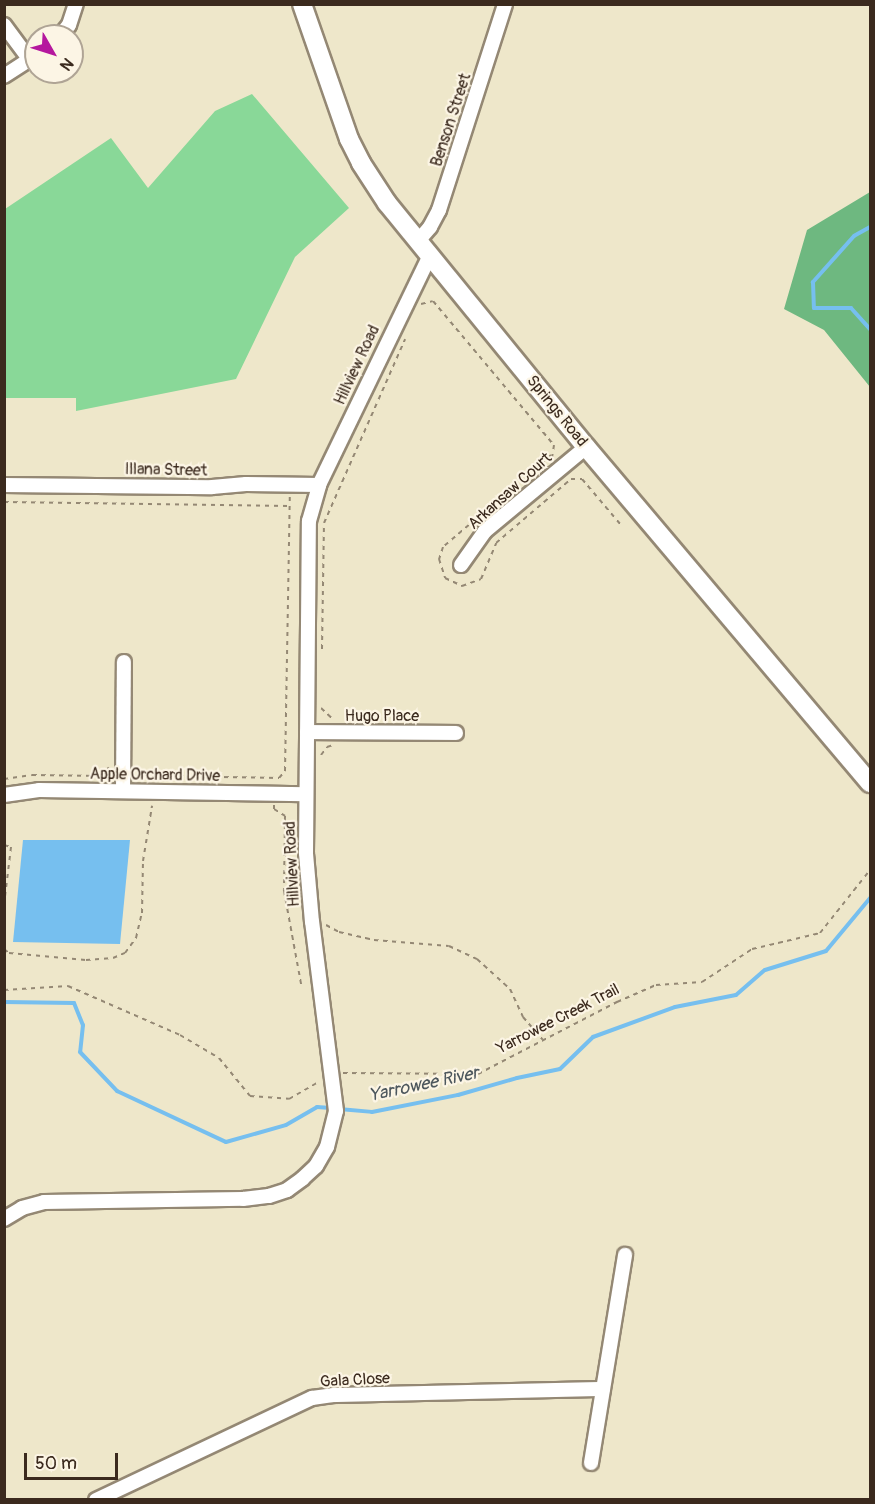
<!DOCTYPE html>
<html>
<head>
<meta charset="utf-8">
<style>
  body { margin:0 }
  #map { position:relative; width:875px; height:1504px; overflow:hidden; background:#eee7ca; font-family:Pangolin,sans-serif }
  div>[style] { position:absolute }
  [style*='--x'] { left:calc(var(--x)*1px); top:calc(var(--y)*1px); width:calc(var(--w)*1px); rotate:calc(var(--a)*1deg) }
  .green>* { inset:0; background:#89d898 }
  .forest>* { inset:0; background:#6eb880 }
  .water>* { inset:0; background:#76bfef }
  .stream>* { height:4px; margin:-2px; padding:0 2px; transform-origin:2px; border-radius:2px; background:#76bfef }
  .path>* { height:2px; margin-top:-1px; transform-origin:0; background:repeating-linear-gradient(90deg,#948874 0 4.5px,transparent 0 9px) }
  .roads { filter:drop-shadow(2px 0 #948874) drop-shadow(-2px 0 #948874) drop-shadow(0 2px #948874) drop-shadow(0 -2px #948874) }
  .minor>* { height:14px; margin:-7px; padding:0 7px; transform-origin:7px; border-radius:7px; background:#fff }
  .tertiary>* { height:18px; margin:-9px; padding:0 9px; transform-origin:9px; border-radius:9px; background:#fff }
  span { translate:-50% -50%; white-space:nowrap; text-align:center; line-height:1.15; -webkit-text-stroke:4.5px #fcf5e5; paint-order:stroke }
  .street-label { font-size:16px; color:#3b2a1e }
  .water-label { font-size:18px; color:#4d575d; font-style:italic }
  .frame { position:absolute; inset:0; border:6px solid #3b2a1e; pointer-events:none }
  .north { position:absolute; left:24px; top:24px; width:60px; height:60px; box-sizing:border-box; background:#fcf5e5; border:2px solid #afa495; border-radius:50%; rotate:129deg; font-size:16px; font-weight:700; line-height:24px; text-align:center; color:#3b2a1e }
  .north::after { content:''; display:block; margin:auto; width:21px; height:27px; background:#b5179e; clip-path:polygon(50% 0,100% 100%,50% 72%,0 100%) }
  .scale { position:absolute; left:24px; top:1453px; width:94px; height:27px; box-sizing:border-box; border:3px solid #3b2a1e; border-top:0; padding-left:8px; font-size:18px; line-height:21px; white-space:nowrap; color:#3b2a1e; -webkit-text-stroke:4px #fcf5e5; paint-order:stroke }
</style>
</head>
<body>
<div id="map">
  <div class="green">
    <i style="clip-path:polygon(252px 94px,349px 208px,295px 257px,236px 379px,76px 411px,76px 398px,5px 398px,5px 209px,111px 138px,148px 188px,215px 111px)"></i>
  </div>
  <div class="forest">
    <i style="clip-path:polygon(870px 192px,870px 387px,824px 330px,784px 309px,807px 230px)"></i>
  </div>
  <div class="water">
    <i style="clip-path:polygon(23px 840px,130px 840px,120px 944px,13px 942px)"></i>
  </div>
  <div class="stream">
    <i style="--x:870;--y:227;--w:18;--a:151"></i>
    <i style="--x:854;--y:236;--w:62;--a:131.7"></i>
    <i style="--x:813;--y:282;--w:26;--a:88"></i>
    <i style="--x:814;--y:308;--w:37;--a:0"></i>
    <i style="--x:851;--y:308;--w:28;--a:48"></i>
    <i style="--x:4;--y:1002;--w:70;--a:0.8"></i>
    <i style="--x:74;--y:1003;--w:24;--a:68"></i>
    <i style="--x:83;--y:1025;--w:27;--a:96"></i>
    <i style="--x:80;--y:1052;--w:54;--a:46.5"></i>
    <i style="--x:117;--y:1091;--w:120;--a:25.1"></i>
    <i style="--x:226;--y:1142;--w:62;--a:-15.8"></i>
    <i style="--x:286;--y:1125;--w:36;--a:-30"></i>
    <i style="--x:317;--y:1107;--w:14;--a:4"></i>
    <i style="--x:339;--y:1109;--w:33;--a:5"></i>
    <i style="--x:372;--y:1112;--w:88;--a:-11.2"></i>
    <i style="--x:458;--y:1095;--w:61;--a:-16.1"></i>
    <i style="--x:517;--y:1078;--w:44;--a:-11.8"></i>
    <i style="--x:560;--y:1069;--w:46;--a:-44.1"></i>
    <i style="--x:593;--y:1037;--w:87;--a:-20.1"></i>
    <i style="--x:675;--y:1007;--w:62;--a:-11.1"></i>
    <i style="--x:736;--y:995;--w:38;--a:-41"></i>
    <i style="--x:765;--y:970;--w:64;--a:-17.3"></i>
    <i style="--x:826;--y:951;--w:69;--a:-50.3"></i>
  </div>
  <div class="path">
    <i style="--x:421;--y:304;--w:12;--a:-14"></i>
    <i style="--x:433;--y:301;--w:188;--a:50"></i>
    <i style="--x:554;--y:445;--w:12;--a:99"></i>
    <i style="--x:551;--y:455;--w:142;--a:139.6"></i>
    <i style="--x:443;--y:547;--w:13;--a:108"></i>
    <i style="--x:439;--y:559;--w:20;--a:72"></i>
    <i style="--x:445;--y:578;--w:19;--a:25"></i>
    <i style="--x:462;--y:586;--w:20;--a:-20"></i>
    <i style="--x:481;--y:579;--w:39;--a:-67"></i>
    <i style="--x:496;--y:543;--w:99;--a:-40.5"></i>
    <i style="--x:571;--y:479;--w:11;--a:0"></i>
    <i style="--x:582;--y:479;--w:60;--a:49.7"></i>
    <i style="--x:4;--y:502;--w:285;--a:0.8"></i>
    <i style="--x:322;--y:649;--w:126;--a:-89.1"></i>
    <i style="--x:324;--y:523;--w:201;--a:-66.2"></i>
    <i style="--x:321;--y:708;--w:16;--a:43"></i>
    <i style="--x:321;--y:755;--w:10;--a:-53"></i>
    <i style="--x:327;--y:747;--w:6;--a:-18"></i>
    <i style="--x:137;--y:770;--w:8;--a:45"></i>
    <i style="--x:143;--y:776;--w:136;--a:0.8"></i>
    <i style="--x:279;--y:778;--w:9;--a:-49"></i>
    <i style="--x:285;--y:771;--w:275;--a:-89"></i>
    <i style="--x:4;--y:779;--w:28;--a:-8"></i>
    <i style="--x:32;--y:775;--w:70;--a:0.8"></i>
    <i style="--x:102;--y:776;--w:11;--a:-52"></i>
    <i style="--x:274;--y:805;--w:4;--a:90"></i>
    <i style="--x:274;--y:809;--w:13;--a:32"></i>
    <i style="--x:285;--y:816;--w:75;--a:90.8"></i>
    <i style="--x:284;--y:891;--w:95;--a:79.6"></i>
    <i style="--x:4;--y:845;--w:7;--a:16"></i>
    <i style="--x:11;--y:847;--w:58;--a:96.9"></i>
    <i style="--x:326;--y:925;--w:15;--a:28"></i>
    <i style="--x:339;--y:932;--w:36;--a:13"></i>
    <i style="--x:374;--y:940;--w:75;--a:4.6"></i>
    <i style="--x:449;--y:946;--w:31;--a:25"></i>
    <i style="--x:477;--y:959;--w:45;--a:42.3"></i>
    <i style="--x:510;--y:989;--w:31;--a:65"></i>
    <i style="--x:523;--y:1017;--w:30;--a:49"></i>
    <i style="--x:4;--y:949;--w:6;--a:39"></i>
    <i style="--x:9;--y:953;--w:77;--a:5.2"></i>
    <i style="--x:86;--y:960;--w:27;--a:-4"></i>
    <i style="--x:113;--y:958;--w:13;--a:-23"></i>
    <i style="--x:125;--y:953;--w:19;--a:-54"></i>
    <i style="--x:136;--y:938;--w:26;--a:-77"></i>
    <i style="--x:142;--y:913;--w:52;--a:-88.9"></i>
    <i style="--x:143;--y:861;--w:56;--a:-80.7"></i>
    <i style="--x:4;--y:990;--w:64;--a:-3.6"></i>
    <i style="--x:68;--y:986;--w:122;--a:23.6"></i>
    <i style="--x:180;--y:1035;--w:45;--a:30.5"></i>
    <i style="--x:219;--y:1058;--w:49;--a:50.8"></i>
    <i style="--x:250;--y:1096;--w:39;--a:4"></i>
    <i style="--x:289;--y:1099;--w:34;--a:-30"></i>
    <i style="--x:343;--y:1073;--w:135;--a:0.4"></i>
    <i style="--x:478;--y:1074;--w:157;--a:-27.4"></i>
    <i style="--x:617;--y:1002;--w:43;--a:-23.6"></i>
    <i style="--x:656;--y:985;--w:46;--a:-3.7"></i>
    <i style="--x:702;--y:982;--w:60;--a:-33.4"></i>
    <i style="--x:752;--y:949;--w:70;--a:-13.2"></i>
    <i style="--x:820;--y:933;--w:80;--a:-51.6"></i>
  </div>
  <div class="roads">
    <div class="minor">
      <i style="--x:4;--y:25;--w:44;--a:53.4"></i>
      <i style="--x:60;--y:36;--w:14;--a:-51"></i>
      <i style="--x:69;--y:25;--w:22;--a:-72"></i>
      <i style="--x:4;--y:76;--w:38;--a:-33"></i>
      <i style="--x:418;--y:241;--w:18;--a:-49"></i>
      <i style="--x:430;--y:227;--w:19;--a:-62"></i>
      <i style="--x:439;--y:210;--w:216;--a:-72.2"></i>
      <i style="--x:4;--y:485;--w:208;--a:0.6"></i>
      <i style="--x:212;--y:487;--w:34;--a:-5"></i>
      <i style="--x:246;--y:484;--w:73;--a:0.8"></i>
      <i style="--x:461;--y:565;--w:42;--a:-54.8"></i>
      <i style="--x:485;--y:531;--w:131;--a:-39.7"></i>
      <i style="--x:307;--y:732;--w:149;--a:0.4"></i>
      <i style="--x:123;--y:791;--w:129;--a:-89.6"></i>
      <i style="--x:4;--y:795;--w:35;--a:-8"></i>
      <i style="--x:39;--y:790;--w:267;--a:0.9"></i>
      <i style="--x:4;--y:1219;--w:21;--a:-31"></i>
      <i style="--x:22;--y:1208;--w:23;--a:-15"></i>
      <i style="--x:44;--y:1202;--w:199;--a:-0.9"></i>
      <i style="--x:243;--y:1199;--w:26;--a:-7"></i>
      <i style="--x:269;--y:1196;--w:19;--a:-18"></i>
      <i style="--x:287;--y:1190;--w:19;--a:-36"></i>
      <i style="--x:302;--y:1179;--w:19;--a:-43"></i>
      <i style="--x:316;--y:1166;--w:22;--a:-60"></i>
      <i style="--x:327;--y:1147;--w:37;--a:-76"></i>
      <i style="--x:336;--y:1111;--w:191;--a:-97.2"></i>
      <i style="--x:312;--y:922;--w:69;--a:-95"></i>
      <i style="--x:306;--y:853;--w:332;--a:-89.5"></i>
      <i style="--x:309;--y:521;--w:37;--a:-74"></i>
      <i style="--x:319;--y:485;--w:255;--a:-64.2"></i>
      <i style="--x:591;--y:1463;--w:211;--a:-80.7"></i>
      <i style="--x:96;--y:1500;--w:239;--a:-25.3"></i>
      <i style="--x:312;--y:1398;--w:21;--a:-8"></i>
      <i style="--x:333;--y:1395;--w:270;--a:-1.3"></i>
    </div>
    <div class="tertiary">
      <i style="--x:302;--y:4;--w:143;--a:70.8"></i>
      <i style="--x:349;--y:139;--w:27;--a:63"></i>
      <i style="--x:361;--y:163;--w:48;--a:57"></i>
      <i style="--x:387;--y:203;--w:315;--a:50.8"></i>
      <i style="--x:586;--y:447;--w:440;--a:49.8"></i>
    </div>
  </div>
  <div class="street-label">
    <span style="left:451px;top:120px;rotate:-72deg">Benson Street</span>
    <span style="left:357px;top:365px;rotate:-65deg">Hillview Road</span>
    <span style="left:557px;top:411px;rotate:51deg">Springs Road</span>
    <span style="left:166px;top:470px;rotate:1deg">Illana Street</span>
    <span style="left:510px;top:491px;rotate:-42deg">Arkansaw Court</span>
    <span style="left:382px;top:716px">Hugo Place</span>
    <span style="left:155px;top:775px;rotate:1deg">Apple Orchard Drive</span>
    <span style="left:292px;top:864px;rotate:-93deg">Hillview Road</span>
    <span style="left:558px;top:1019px;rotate:-27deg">Yarrowee Creek Trail</span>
    <span style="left:355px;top:1380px;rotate:-3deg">Gala Close</span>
  </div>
  <div class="water-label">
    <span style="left:424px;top:1085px;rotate:-12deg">Yarrowee River</span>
  </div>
  <div class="frame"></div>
  <div class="north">N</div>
  <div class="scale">50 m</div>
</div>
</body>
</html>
